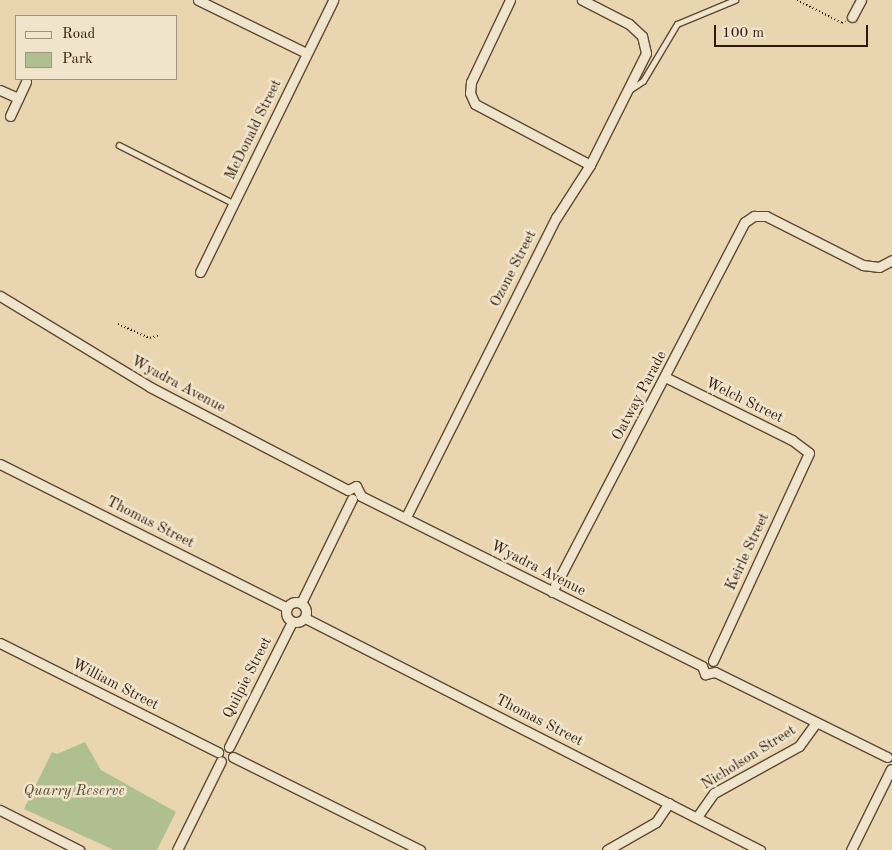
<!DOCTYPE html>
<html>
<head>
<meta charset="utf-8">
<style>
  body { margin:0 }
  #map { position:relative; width:892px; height:850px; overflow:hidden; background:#e9d6b0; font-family:"Old Standard TT",serif }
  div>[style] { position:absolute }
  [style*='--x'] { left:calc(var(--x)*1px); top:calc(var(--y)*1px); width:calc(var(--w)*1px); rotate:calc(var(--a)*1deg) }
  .green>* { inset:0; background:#b0bf90 }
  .path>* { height:2px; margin-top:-1px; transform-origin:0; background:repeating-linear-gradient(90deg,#2f190a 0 1px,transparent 0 3.5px) }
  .roads { filter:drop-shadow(1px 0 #5e4834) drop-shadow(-1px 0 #5e4834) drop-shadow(0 1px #5e4834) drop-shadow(0 -1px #5e4834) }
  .service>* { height:4.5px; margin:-2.25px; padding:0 2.25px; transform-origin:2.25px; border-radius:2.25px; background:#f1e4cc }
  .minor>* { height:9px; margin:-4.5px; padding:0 4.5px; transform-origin:4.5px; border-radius:4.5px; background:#f1e4cc }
  .minor>.ring { margin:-4.5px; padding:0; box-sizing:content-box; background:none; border:9px solid #f1e4cc; border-radius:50% }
  span { translate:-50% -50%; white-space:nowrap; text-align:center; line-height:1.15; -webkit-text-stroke:5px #f1e4cc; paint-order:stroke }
  .street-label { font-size:15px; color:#2f190a }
  .park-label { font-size:15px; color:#564b32; font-style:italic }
  .legend { position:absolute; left:15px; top:15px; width:162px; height:65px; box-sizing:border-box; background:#f1e4cc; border:1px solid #a3937e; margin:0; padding:6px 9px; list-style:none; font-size:15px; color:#2f190a }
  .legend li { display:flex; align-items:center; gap:10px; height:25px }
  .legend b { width:25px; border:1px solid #a3937e }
  .scale { position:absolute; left:714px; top:25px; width:154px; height:22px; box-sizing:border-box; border:2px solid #2f190a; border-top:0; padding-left:6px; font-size:15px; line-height:18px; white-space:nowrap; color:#2f190a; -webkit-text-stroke:4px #f1e4cc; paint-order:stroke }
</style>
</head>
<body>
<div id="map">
  <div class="green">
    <i style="clip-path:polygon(85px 742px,101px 770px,176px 812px,157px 850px,114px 850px,24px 809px,52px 752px,57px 754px)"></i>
  </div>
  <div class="path">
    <i style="--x:797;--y:0;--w:51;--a:27.1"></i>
    <i style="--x:842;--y:23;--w:4;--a:-34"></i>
    <i style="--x:118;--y:324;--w:35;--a:24"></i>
    <i style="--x:150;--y:338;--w:9;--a:-18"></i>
  </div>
  <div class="roads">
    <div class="service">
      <i style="--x:631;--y:89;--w:14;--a:-34"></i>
      <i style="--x:643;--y:81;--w:66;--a:-59.2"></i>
      <i style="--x:677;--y:24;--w:63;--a:-22.5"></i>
      <i style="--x:119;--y:145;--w:128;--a:27"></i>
    </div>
    <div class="minor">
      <i style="--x:198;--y:0;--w:120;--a:26.1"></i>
      <i style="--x:510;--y:0;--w:91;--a:115.4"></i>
      <i style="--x:471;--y:82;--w:11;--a:95"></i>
      <i style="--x:470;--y:93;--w:12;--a:66"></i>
      <i style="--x:475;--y:104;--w:130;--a:27.9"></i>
      <i style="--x:852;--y:17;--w:19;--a:-62"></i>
      <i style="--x:0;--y:90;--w:20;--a:24"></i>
      <i style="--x:10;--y:116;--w:38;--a:-65"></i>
      <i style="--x:200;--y:272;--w:303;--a:-63.9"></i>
      <i style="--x:0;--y:296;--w:175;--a:31.2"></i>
      <i style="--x:150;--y:387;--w:223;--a:27.5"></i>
      <i style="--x:665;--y:377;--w:142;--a:26.4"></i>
      <i style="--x:792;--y:440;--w:21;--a:37"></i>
      <i style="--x:809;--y:453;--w:229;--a:114.8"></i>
      <i style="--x:0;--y:464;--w:321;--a:26.6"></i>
      <i style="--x:348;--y:490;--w:9;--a:-27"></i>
      <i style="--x:356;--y:486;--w:11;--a:63"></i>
      <i style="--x:361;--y:496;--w:381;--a:26.5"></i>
      <i style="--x:406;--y:517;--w:335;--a:-63.4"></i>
      <i style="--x:556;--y:218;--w:63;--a:-57.3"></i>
      <i style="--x:590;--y:165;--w:125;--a:-63.4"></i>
      <i style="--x:646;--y:53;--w:17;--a:-103"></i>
      <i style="--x:642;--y:36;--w:18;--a:-137"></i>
      <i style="--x:629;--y:24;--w:53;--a:-152.9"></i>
      <i style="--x:552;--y:592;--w:417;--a:-62.5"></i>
      <i style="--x:745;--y:222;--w:11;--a:-34"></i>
      <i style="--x:754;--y:216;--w:12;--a:0"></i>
      <i style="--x:766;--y:216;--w:109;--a:26.8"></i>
      <i style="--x:863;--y:265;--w:16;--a:7"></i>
      <i style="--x:879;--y:267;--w:15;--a:-28"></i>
      <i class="ring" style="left:286px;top:602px;width:11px;height:11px"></i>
      <i style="--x:301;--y:603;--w:116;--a:-63.9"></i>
      <i style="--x:305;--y:618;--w:511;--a:27.02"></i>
      <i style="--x:0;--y:643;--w:244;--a:26.6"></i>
      <i style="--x:702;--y:666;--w:9;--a:69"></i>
      <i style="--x:705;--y:674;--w:10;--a:-11"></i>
      <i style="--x:715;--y:672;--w:192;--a:26.3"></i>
      <i style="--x:229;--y:747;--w:140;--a:-63.3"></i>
      <i style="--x:233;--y:757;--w:209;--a:26.4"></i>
      <i style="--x:0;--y:810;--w:89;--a:26.9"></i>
      <i style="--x:697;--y:817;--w:29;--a:-55"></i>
      <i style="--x:714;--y:793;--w:97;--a:-28.9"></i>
      <i style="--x:799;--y:746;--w:29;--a:-54"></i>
      <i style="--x:177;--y:850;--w:99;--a:-63.7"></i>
      <i style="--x:607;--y:850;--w:56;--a:-29.7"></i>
      <i style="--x:656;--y:822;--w:23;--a:-56"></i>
      <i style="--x:851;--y:850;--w:90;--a:-63.7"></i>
    </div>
  </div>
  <div class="street-label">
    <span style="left:254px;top:130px;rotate:-64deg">McDonald Street</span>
    <span style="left:514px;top:269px;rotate:-63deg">Ozone Street</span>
    <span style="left:178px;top:385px;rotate:28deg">Wyadra Avenue</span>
    <span style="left:640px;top:396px;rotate:-62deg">Oatway Parade</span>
    <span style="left:744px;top:401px;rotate:26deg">Welch Street</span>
    <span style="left:150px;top:523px;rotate:27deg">Thomas Street</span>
    <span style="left:748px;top:552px;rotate:-65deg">Keirle Street</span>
    <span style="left:538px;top:569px;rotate:27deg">Wyadra Avenue</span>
    <span style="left:248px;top:678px;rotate:-63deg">Quilpie Street</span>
    <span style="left:115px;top:685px;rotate:27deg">William Street</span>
    <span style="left:539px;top:721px;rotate:27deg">Thomas Street</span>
    <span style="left:749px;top:758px;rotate:-32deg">Nicholson Street</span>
  </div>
  <div class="park-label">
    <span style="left:74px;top:792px">Quarry Reserve</span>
  </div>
  <ul class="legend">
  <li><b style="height:6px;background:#f1e4cc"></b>Road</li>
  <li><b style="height:14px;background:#b0bf90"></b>Park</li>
  </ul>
  <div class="scale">100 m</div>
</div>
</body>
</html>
